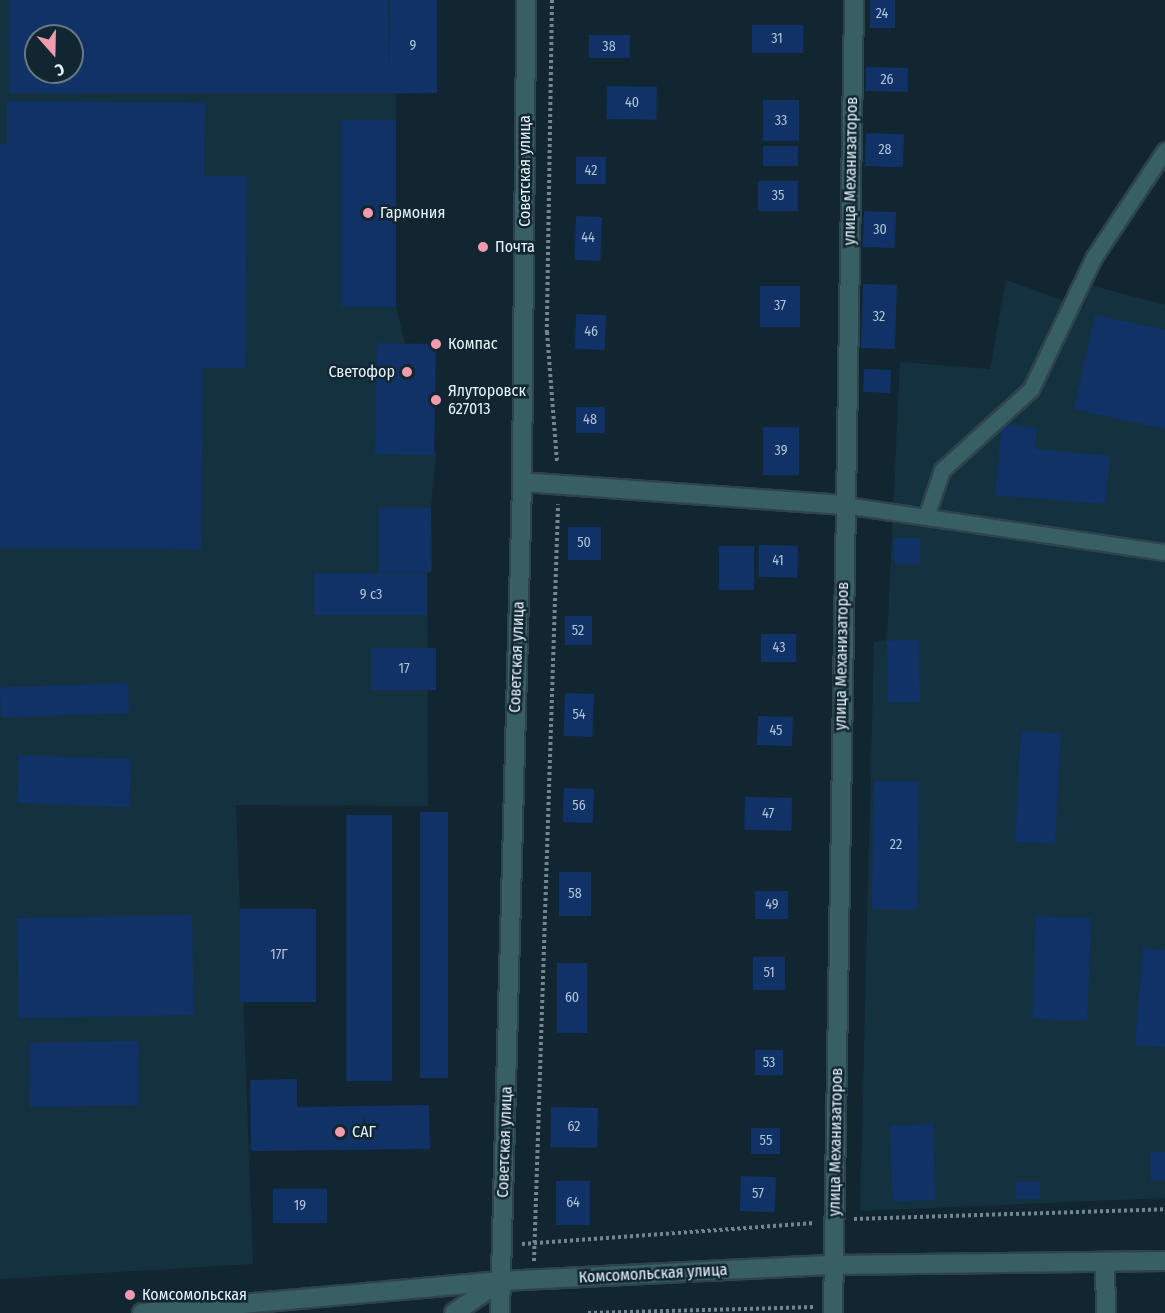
<!DOCTYPE html>
<html>
<head>
<meta charset="utf-8">
<style>
  body { margin:0 }
  #map { position:relative; width:1165px; height:1313px; overflow:hidden; background:#112631; font-family:"Fira Sans Condensed",sans-serif }
  div>[style] { position:absolute }
  [style*='--x'] { left:calc(var(--x)*1px); top:calc(var(--y)*1px); width:calc(var(--w)*1px); rotate:calc(var(--a)*1deg) }
  .built>* { inset:0; background:#143140 }
  .building>* { inset:0; background:#103267; transform-origin:0 0 }
  .path>* { height:4px; margin-top:-2px; transform-origin:0; background:repeating-linear-gradient(90deg,#73858e 0 3px,transparent 0 6px) }
  .roads { filter:drop-shadow(2px 0 #2f434d) drop-shadow(-2px 0 #2f434d) drop-shadow(0 2px #2f434d) drop-shadow(0 -2px #2f434d) }
  .service>* { height:15px; margin:-7.5px; padding:0 7.5px; transform-origin:7.5px; border-radius:7.5px; background:#375f64 }
  .minor>* { height:18px; margin:-9px; padding:0 9px; transform-origin:9px; border-radius:9px; background:#375f64 }
  .tertiary>* { height:18px; margin:-9px; padding:0 9px; transform-origin:9px; border-radius:9px; background:#375f64 }
  .dots>* { width:16px; height:16px; translate:-50% -50%; box-sizing:border-box; border:3px solid #112631; border-radius:50% }
  span { translate:-50% -50%; white-space:nowrap; text-align:center; line-height:1.15; -webkit-text-stroke:5px #112631; paint-order:stroke }
  .number-label { font-size:14px; color:#b0c3d5 }
  .number-label span { -webkit-text-stroke-width:0 }
  .street-label { font-size:16px; color:#e6f3fa }
  .poi-label { font-size:16px; color:#e6f3fa }
  .left { translate:0 -50%; text-align:left }
  .right { translate:-100% -50%; text-align:right }
  .north { position:absolute; left:24px; top:24px; width:60px; height:60px; box-sizing:border-box; background:#112631; border:2px solid #667881; border-radius:50%; rotate:160deg; font-size:16px; font-weight:700; line-height:24px; text-align:center; color:#e6f3fa }
  .north::after { content:''; display:block; margin:auto; width:21px; height:27px; background:#f29aae; clip-path:polygon(50% 0,100% 100%,50% 72%,0 100%) }
</style>
</head>
<body>
<div id="map">
  <div class="built">
    <i style="clip-path:polygon(evenodd,0 0,437px 0,437px 93px,396px 94px,396px 307px,405px 343px,378px 343px,436px 454px,431px 508px,432px 571px,427px 573px,428px 806px,236px 805px,253px 1264px,0 1279px,0 0,36px 36px,72px 36px,72px 72px,36px 72px,36px 36px)"></i>
    <i style="clip-path:polygon(1006px 280px,1084px 308px,1090px 285px,1165px 305px,1165px 1198px,860px 1211px,874px 642px,887px 640px,900px 362px,990px 369px)"></i>
  </div>
  <div class="building">
    <i style="clip-path:polygon(evenodd,9px 0,388px 0,389px 72px,390px 0,437px 0,437px 93px,9px 93px,9px 0,36px 36px,72px 36px,72px 72px,36px 72px,36px 36px)"></i>
    <i style="left:870px;top:0;width:25px;height:28px"></i>
    <i style="left:752px;top:25px;width:51px;height:28px"></i>
    <i style="left:630px;top:35px;width:23px;height:41px;rotate:90deg"></i>
    <i style="left:866px;top:67px;width:42px;height:24px;rotate:1deg"></i>
    <i style="left:607px;top:86px;width:50px;height:33px;rotate:1deg"></i>
    <i style="left:763px;top:100px;width:36px;height:41px"></i>
    <i style="clip-path:polygon(7px 101px,205px 103px,204px 176px,247px 176px,245px 368px,203px 368px,201px 549px,0 548px,0 144px,7px 144px)"></i>
    <i style="left:341px;top:120px;width:55px;height:187px"></i>
    <i style="left:866px;top:133px;width:38px;height:33px;rotate:2deg"></i>
    <i style="left:763px;top:146px;width:35px;height:20px"></i>
    <i style="left:576px;top:157px;width:30px;height:27px"></i>
    <i style="left:758px;top:181px;width:40px;height:30px"></i>
    <i style="left:864px;top:211px;width:32px;height:36px;rotate:2deg"></i>
    <i style="left:576px;top:216px;width:26px;height:44px;rotate:2deg"></i>
    <i style="left:863px;top:284px;width:34px;height:64px;rotate:2deg"></i>
    <i style="left:760px;top:286px;width:40px;height:41px"></i>
    <i style="left:576px;top:314px;width:30px;height:35px;rotate:2deg"></i>
    <i style="clip-path:polygon(1095px 315px,1165px 330px,1165px 429px,1074px 409px)"></i>
    <i style="left:377px;top:343px;width:59px;height:111px;rotate:1deg"></i>
    <i style="left:864px;top:369px;width:27px;height:23px;rotate:2deg"></i>
    <i style="left:576px;top:407px;width:29px;height:26px"></i>
    <i style="clip-path:polygon(1002px 425px,1037px 428px,1035px 449px,1110px 456px,1105px 504px,995px 495px)"></i>
    <i style="left:763px;top:427px;width:36px;height:48px"></i>
    <i style="left:379px;top:508px;width:52px;height:64px"></i>
    <i style="left:568px;top:527px;width:33px;height:33px"></i>
    <i style="left:894px;top:538px;width:26px;height:26px"></i>
    <i style="left:759px;top:545px;width:39px;height:32px;rotate:1deg"></i>
    <i style="left:719px;top:546px;width:35px;height:44px"></i>
    <i style="left:427px;top:573px;width:42px;height:113px;rotate:90deg"></i>
    <i style="left:565px;top:616px;width:27px;height:29px"></i>
    <i style="left:761px;top:634px;width:35px;height:28px"></i>
    <i style="left:919px;top:640px;width:62px;height:32px;rotate:89deg"></i>
    <i style="left:371px;top:648px;width:65px;height:42px"></i>
    <i style="left:128px;top:683px;width:30px;height:128px;rotate:88deg"></i>
    <i style="left:565px;top:693px;width:29px;height:43px;rotate:2deg"></i>
    <i style="left:758px;top:716px;width:35px;height:29px;rotate:2deg"></i>
    <i style="left:1021px;top:731px;width:40px;height:111px;rotate:3deg"></i>
    <i style="left:19px;top:755px;width:112px;height:48px;rotate:2deg"></i>
    <i style="left:874px;top:781px;width:45px;height:128px;rotate:1deg"></i>
    <i style="left:564px;top:788px;width:30px;height:34px;rotate:2deg"></i>
    <i style="left:745px;top:797px;width:47px;height:33px;rotate:1deg"></i>
    <i style="left:420px;top:812px;width:28px;height:266px"></i>
    <i style="left:346px;top:815px;width:46px;height:266px"></i>
    <i style="left:559px;top:872px;width:32px;height:44px"></i>
    <i style="left:755px;top:891px;width:33px;height:28px"></i>
    <i style="left:240px;top:909px;width:76px;height:93px"></i>
    <i style="left:192px;top:915px;width:100px;height:175px;rotate:89deg"></i>
    <i style="left:1036px;top:916px;width:55px;height:103px;rotate:2deg"></i>
    <i style="clip-path:polygon(1143px 948px,1165px 950px,1165px 1047px,1135px 1045px)"></i>
    <i style="left:753px;top:957px;width:32px;height:33px"></i>
    <i style="left:557px;top:963px;width:30px;height:70px"></i>
    <i style="left:138px;top:1041px;width:64px;height:109px;rotate:89deg"></i>
    <i style="left:755px;top:1050px;width:28px;height:25px"></i>
    <i style="clip-path:polygon(297px 1079px,297px 1107px,429px 1105px,430px 1149px,251px 1151px,250px 1080px)"></i>
    <i style="left:551px;top:1107px;width:47px;height:40px;rotate:1deg"></i>
    <i style="left:933px;top:1124px;width:76px;height:43px;rotate:88deg"></i>
    <i style="left:751px;top:1128px;width:29px;height:26px"></i>
    <i style="left:1165px;top:1152px;width:28px;height:14px;rotate:90deg"></i>
    <i style="left:741px;top:1176px;width:35px;height:35px;rotate:2deg"></i>
    <i style="left:556px;top:1181px;width:34px;height:44px"></i>
    <i style="left:1016px;top:1182px;width:24px;height:17px"></i>
    <i style="left:273px;top:1189px;width:54px;height:34px"></i>
  </div>
  <div class="path">
    <i style="--x:552;--y:0;--w:332;--a:90.9"></i>
    <i style="--x:547;--y:332;--w:131;--a:85.6"></i>
    <i style="--x:854;--y:1219;--w:311;--a:-1.8"></i>
    <i style="--x:522;--y:1244;--w:293;--a:-4.1"></i>
    <i style="--x:534;--y:1261;--w:757;--a:-88.18"></i>
    <i style="--x:588;--y:1313;--w:226;--a:-1.5"></i>
  </div>
  <div class="roads">
    <div class="service">
      <i style="--x:845;--y:505;--w:323;--a:8.4"></i>
      <i style="--x:926;--y:517;--w:50;--a:-71.2"></i>
      <i style="--x:942;--y:470;--w:120;--a:-42.3"></i>
      <i style="--x:1031;--y:389;--w:146;--a:-64.5"></i>
      <i style="--x:1094;--y:257;--w:128;--a:-56.4"></i>
    </div>
    <div class="minor">
      <i style="--x:522;--y:482;--w:324;--a:4.1"></i>
      <i style="--x:1105;--y:1262;--w:51;--a:88.9"></i>
      <i style="--x:500;--y:1313;--w:831;--a:-88.48"></i>
      <i style="--x:522;--y:482;--w:482;--a:-89.5"></i>
      <i style="--x:833;--y:1313;--w:1313;--a:-89.08"></i>
    </div>
    <div class="tertiary">
      <i style="--x:142;--y:1313;--w:360;--a:-5.1"></i>
      <i style="--x:501;--y:1281;--w:333;--a:-2.8"></i>
      <i style="--x:834;--y:1265;--w:331;--a:-0.7"></i>
      <i style="--x:454;--y:1313;--w:55;--a:-34.6"></i>
    </div>
  </div>
  <div class="dots">
    <i style="left:368px;top:213px;background:#f29aae"></i>
    <i style="left:483px;top:247px;background:#f29aae"></i>
    <i style="left:436px;top:344px;background:#f29aae"></i>
    <i style="left:407px;top:372px;background:#f29aae"></i>
    <i style="left:436px;top:400px;background:#f29aae"></i>
    <i style="left:340px;top:1132px;background:#f29aae"></i>
    <i style="left:130px;top:1295px;background:#f29aae"></i>
  </div>
  <div class="number-label">
    <span style="left:882px;top:14px">24</span>
    <span style="left:777px;top:39px">31</span>
    <span style="left:413px;top:46px">9</span>
    <span style="left:609px;top:47px">38</span>
    <span style="left:887px;top:80px">26</span>
    <span style="left:632px;top:103px">40</span>
    <span style="left:781px;top:121px">33</span>
    <span style="left:885px;top:150px">28</span>
    <span style="left:591px;top:171px">42</span>
    <span style="left:778px;top:196px">35</span>
    <span style="left:880px;top:230px">30</span>
    <span style="left:588px;top:238px">44</span>
    <span style="left:780px;top:306px">37</span>
    <span style="left:879px;top:317px">32</span>
    <span style="left:591px;top:332px">46</span>
    <span style="left:590px;top:420px">48</span>
    <span style="left:781px;top:451px">39</span>
    <span style="left:584px;top:543px">50</span>
    <span style="left:778px;top:561px">41</span>
    <span style="left:371px;top:595px">9 с3</span>
    <span style="left:578px;top:631px">52</span>
    <span style="left:779px;top:648px">43</span>
    <span style="left:404px;top:669px">17</span>
    <span style="left:579px;top:715px">54</span>
    <span style="left:776px;top:731px">45</span>
    <span style="left:579px;top:806px">56</span>
    <span style="left:768px;top:814px">47</span>
    <span style="left:896px;top:845px">22</span>
    <span style="left:575px;top:894px">58</span>
    <span style="left:772px;top:905px">49</span>
    <span style="left:279px;top:955px">17Г</span>
    <span style="left:769px;top:973px">51</span>
    <span style="left:572px;top:998px">60</span>
    <span style="left:769px;top:1063px">53</span>
    <span style="left:574px;top:1127px">62</span>
    <span style="left:766px;top:1141px">55</span>
    <span style="left:758px;top:1194px">57</span>
    <span style="left:573px;top:1203px">64</span>
    <span style="left:300px;top:1206px">19</span>
  </div>
  <div class="street-label">
    <span style="left:525px;top:171px;rotate:-90deg">Советская улица</span>
    <span style="left:851px;top:171px;rotate:-89deg">улица Механизаторов</span>
    <span style="left:842px;top:656px;rotate:-89deg">улица Механизаторов</span>
    <span style="left:517px;top:657px;rotate:-88deg">Советская улица</span>
    <span style="left:505px;top:1142px;rotate:-88deg">Советская улица</span>
    <span style="left:836px;top:1142px;rotate:-89deg">улица Механизаторов</span>
    <span style="left:653px;top:1274px;rotate:-3deg">Комсомольская улица</span>
  </div>
  <div class="poi-label">
    <span class="left" style="left:380px;top:213px">Гармония</span>
    <span class="left" style="left:495px;top:247px">Почта</span>
    <span class="left" style="left:448px;top:344px">Компас</span>
    <span class="right" style="left:395px;top:372px">Светофор</span>
    <span class="left" style="left:448px;top:400px">Ялуторовск<br>627013</span>
    <span class="left" style="left:352px;top:1132px">САГ</span>
    <span class="left" style="left:142px;top:1295px">Комсомольская</span>
  </div>
  <div class="north">С</div>
</div>
</body>
</html>
